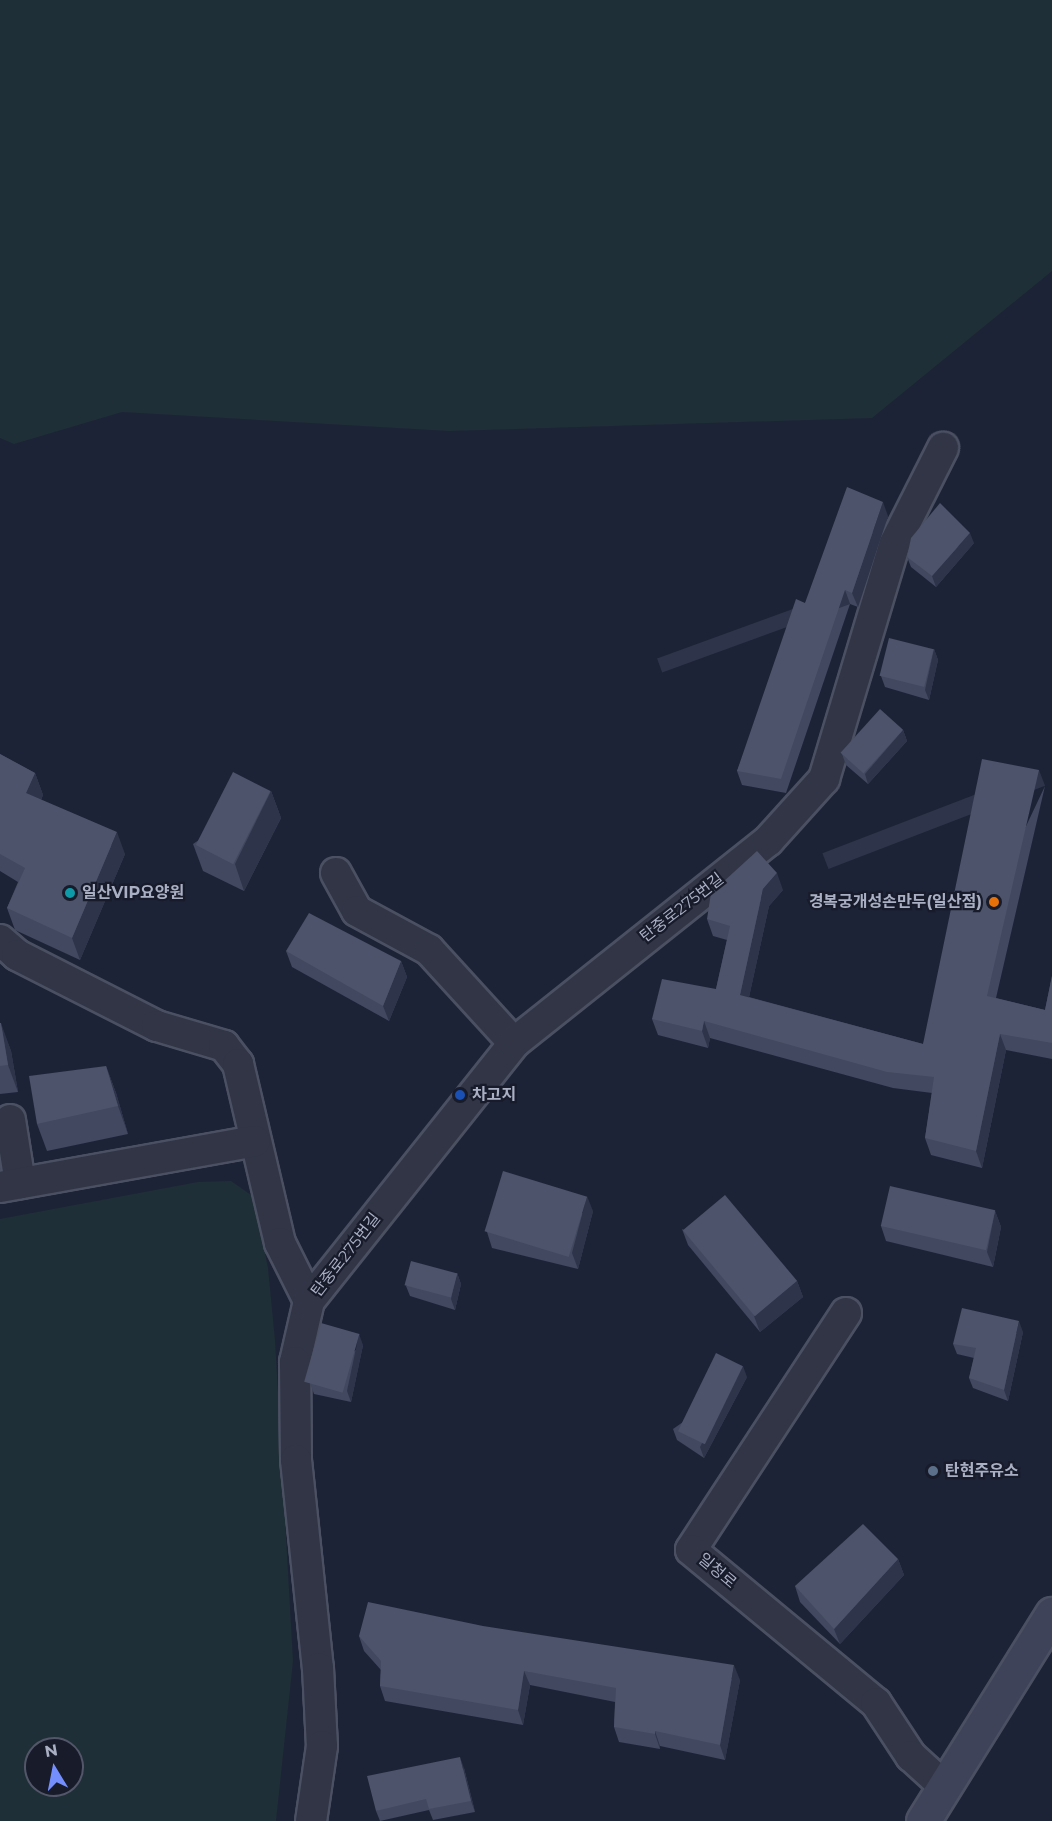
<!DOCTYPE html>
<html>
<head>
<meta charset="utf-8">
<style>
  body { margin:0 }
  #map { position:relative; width:1052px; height:1821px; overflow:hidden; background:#1d2336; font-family:Montserrat,"Noto Sans KR",sans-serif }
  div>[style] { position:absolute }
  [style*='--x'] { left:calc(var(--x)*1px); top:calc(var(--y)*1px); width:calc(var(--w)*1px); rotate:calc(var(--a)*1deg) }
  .green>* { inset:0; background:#1f2f37 }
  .roads { filter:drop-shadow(2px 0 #4b5062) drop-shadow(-2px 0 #4b5062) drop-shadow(0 2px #4b5062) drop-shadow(0 -2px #4b5062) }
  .street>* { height:30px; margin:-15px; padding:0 15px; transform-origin:15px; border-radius:15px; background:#313546 }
  .secondary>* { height:33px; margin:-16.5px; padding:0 16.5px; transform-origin:16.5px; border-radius:16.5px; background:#3e435a }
  .wall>* { inset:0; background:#41485f }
  .shaded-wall>* { inset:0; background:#2e344a; transform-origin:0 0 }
  .building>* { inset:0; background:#4c536a; transform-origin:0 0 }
  .dots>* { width:16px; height:16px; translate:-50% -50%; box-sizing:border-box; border:3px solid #171b2a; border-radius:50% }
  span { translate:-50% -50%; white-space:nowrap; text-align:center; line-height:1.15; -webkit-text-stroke:4.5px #171b2a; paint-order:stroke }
  .poi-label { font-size:16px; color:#aaafc4; font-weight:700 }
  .left { translate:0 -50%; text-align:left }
  .right { translate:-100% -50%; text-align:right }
  .street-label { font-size:16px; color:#aaafc4 }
  .north { position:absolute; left:24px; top:1737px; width:60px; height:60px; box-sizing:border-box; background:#171b2a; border:2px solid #525668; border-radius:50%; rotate:350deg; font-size:16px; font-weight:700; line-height:24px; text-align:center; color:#aaafc4 }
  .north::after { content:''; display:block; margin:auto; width:21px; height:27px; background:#758efe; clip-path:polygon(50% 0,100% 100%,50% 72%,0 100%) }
</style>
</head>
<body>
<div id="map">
  <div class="green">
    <i style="clip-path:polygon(0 0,1052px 0,1052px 271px,872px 418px,449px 431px,122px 412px,14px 444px,0 438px)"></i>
    <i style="clip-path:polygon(evenodd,231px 1181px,254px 1197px,268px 1268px,275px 1340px,293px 1661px,276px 1821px,0 1821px,0 1219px,198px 1182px,231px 1181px,36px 1749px,72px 1749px,72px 1785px,36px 1785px,36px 1749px)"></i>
  </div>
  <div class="roads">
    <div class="street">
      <i style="--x:336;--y:873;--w:43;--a:61.1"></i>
      <i style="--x:357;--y:911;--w:82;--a:28.4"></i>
      <i style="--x:429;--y:950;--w:126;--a:47.6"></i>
      <i style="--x:0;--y:940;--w:23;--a:41"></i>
      <i style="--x:17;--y:955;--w:157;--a:26.9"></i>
      <i style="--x:157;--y:1026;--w:70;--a:16.6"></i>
      <i style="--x:224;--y:1046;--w:23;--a:52"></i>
      <i style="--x:238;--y:1064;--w:184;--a:76.8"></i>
      <i style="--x:280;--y:1243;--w:65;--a:63.4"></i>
      <i style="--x:309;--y:1301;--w:63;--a:102.9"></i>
      <i style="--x:295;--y:1362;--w:98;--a:89.4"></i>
      <i style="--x:296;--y:1460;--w:209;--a:84"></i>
      <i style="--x:318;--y:1668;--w:78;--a:87.1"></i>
      <i style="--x:322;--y:1746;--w:76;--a:98.3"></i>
      <i style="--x:10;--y:1120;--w:64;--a:81"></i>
      <i style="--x:0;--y:1187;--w:259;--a:-10.2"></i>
      <i style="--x:309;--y:1301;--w:330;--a:-51.5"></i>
      <i style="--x:514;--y:1043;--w:325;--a:-38.5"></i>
      <i style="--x:768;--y:841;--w:84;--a:-47.9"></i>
      <i style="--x:824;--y:779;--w:244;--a:-73.3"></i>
      <i style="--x:894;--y:545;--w:109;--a:-63.2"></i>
      <i style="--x:846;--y:1313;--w:283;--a:123.2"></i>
      <i style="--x:691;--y:1550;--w:240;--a:39.6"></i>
      <i style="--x:876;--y:1703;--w:64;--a:56.6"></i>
      <i style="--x:911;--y:1756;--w:46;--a:42.4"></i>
    </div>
    <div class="secondary">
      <i style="--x:923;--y:1821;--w:244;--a:-58.1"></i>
    </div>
  </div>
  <div class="wall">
    <i style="clip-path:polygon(888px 516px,858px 607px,850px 604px,786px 793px,742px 785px,737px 771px,805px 603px)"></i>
    <i style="clip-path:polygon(974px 543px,936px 587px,911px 567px,907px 557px)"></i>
    <i style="clip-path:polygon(934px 649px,938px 660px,929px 700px,885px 687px,881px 676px)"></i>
    <i style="clip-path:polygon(903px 730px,907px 741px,868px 784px,846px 765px,842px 754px)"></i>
    <i style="clip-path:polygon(0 754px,35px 773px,43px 795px,41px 800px,125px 854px,80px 960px,15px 930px,7px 908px,18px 882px,0 871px)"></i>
    <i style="clip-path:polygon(1045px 786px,996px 998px,1045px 1010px,1052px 976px,1052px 1059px,1006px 1050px,982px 1168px,931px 1155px,925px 1138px,932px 1093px,893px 1088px,710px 1038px,708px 1048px,658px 1035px,652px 1019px,716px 989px,727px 940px,713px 936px,707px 919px,783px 890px,769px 906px,749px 997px,923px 1044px)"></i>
    <i style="clip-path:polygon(271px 791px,281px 818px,244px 891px,203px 871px,193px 844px)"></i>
    <i style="clip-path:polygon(286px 951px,401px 961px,407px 977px,389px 1021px,292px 967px)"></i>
    <i style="clip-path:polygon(0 1023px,11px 1051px,18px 1092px,0 1094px)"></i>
    <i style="clip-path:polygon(106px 1066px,116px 1093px,128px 1134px,47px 1151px,37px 1124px)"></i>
    <i style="clip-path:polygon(593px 1211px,578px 1269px,492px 1248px,487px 1232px)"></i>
    <i style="clip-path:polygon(995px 1211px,1001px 1227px,993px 1267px,886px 1241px,881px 1226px)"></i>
    <i style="clip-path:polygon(682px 1229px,797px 1281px,803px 1297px,760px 1332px,688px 1245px)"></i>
    <i style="clip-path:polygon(457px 1273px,461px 1284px,455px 1310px,410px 1296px,406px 1286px)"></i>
    <i style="clip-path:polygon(1023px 1332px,1008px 1401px,973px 1388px,969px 1378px,974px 1358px,957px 1354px,953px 1344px)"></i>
    <i style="clip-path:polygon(363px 1345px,351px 1402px,314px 1394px,310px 1383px)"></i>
    <i style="clip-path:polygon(747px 1377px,704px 1458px,677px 1440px,673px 1429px)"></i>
    <i style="clip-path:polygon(898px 1559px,904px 1575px,840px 1644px,800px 1602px,795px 1586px)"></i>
    <i style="clip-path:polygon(359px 1636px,740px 1680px,725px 1760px,660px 1746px,660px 1749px,619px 1742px,614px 1727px,615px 1702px,530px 1685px,523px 1725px,385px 1701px,380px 1686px,381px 1670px,364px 1651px)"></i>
    <i style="clip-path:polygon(464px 1768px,475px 1812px,433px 1820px,429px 1810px,380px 1821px,376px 1811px)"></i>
  </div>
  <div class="shaded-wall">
    <i style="clip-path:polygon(883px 502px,888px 516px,858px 607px,852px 593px)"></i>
    <i style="clip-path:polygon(970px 533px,974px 543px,936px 587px,932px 576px)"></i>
    <i style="left:845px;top:590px;width:15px;height:200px;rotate:70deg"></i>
    <i style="clip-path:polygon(934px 649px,938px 660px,929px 700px,925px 690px)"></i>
    <i style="clip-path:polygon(903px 730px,907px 741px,868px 784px,865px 774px)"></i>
    <i style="left:1039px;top:770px;width:17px;height:232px;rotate:69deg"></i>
    <i style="clip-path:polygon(35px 773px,43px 795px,34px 815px,26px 793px)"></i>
    <i style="clip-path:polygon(271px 791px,281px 818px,244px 891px,235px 864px)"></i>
    <i style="clip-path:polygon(117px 832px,125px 854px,80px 960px,72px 938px)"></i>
    <i style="clip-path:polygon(777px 873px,783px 890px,769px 906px,746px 1011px,740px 995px,763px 889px)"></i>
    <i style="clip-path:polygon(401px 961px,407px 977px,389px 1021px,383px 1006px)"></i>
    <i style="clip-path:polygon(704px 1021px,710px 1038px,708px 1048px,702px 1031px)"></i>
    <i style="clip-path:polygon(1px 1023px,11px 1051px,18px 1092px,8px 1065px)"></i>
    <i style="clip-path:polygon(1000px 1034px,1006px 1050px,982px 1168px,976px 1151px)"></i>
    <i style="clip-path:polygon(106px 1066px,116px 1093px,128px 1134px,118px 1106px)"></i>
    <i style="clip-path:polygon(587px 1196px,593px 1211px,578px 1269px,572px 1253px)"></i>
    <i style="clip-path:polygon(995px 1211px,1001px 1227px,993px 1267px,987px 1252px)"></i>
    <i style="clip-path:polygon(457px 1273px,461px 1284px,455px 1310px,451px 1299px)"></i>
    <i style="clip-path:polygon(797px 1281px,803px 1297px,760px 1332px,754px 1316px)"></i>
    <i style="clip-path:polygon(1019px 1321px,1023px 1332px,1008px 1401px,1004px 1390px)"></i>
    <i style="clip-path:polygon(359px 1334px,363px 1345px,351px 1402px,347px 1391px)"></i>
    <i style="clip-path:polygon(743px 1366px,747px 1377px,704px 1458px,700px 1447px)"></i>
    <i style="clip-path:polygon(898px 1559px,904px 1575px,840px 1644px,834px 1629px)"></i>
    <i style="clip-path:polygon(734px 1665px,740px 1680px,725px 1760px,720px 1745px)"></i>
    <i style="clip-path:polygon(524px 1671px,530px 1685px,523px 1725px,518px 1710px)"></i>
    <i style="clip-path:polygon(655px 1731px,660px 1746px,660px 1749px,655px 1734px)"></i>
    <i style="clip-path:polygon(460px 1757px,464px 1768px,475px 1812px,471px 1801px)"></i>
  </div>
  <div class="building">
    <i style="clip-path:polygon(847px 487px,883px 502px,852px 593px,845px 590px,781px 779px,737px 771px,796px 599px,805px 603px)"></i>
    <i style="clip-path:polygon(940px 503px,970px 533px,932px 576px,907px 557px,911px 538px)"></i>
    <i style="left:889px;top:638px;width:46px;height:39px;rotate:14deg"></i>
    <i style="left:880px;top:709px;width:31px;height:59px;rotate:42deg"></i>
    <i style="clip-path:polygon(0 754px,35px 773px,26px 793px,117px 832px,72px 938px,7px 908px,25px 868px,0 854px)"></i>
    <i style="clip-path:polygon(982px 759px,1039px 770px,987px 996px,1045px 1010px,1052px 976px,1052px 1043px,1000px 1034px,976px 1151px,925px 1138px,934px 1077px,887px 1072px,704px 1021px,702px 1031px,652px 1019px,662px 979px,716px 989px,730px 926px,707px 919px,711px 893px,757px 851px,777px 873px,763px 889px,740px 995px,923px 1044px)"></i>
    <i style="left:233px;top:772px;width:42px;height:82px;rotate:27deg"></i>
    <i style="clip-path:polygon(309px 913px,401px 961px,383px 1006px,286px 951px)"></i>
    <i style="clip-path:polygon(0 1023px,1px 1023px,8px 1065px,0 1066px)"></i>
    <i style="clip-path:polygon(106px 1066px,118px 1106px,37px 1124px,29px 1076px)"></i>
    <i style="left:503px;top:1171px;width:88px;height:63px;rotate:17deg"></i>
    <i style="left:890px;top:1186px;width:108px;height:41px;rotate:13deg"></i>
    <i style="left:725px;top:1195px;width:112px;height:55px;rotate:50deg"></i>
    <i style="left:411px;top:1261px;width:48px;height:25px;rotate:15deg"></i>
    <i style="clip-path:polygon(962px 1308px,1019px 1321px,1004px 1390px,969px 1378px,976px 1348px,953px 1344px)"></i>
    <i style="left:321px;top:1323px;width:40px;height:61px;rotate:16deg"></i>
    <i style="left:716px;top:1353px;width:30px;height:87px;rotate:26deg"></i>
    <i style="clip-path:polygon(863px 1524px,898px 1559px,834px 1629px,795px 1586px)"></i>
    <i style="clip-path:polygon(368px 1602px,483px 1626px,734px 1665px,720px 1745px,655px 1731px,655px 1734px,614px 1727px,616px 1688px,524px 1671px,518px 1710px,380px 1686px,381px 1661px,359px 1636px)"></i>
    <i style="clip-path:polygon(460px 1757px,471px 1801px,429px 1809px,426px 1799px,376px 1811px,367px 1776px)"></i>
  </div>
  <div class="dots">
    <i style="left:70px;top:893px;background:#0f9aa8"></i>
    <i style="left:994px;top:902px;background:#e8710a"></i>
    <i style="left:460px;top:1095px;background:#1a4fb4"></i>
    <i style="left:933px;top:1471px;background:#5c6f8a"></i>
  </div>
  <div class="poi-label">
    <span class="left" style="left:82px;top:893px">일산VIP요양원</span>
    <span class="right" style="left:982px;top:902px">경복궁개성손만두(일산점)</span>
    <span class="left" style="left:472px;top:1095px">차고지</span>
    <span class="left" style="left:945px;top:1471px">탄현주유소</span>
  </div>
  <div class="street-label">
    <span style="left:682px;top:908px;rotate:-38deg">탄중로275번길</span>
    <span style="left:346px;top:1255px;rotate:-52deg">탄중로275번길</span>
    <span style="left:717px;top:1571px;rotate:40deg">일청로</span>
  </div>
  <div class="north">N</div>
</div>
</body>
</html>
